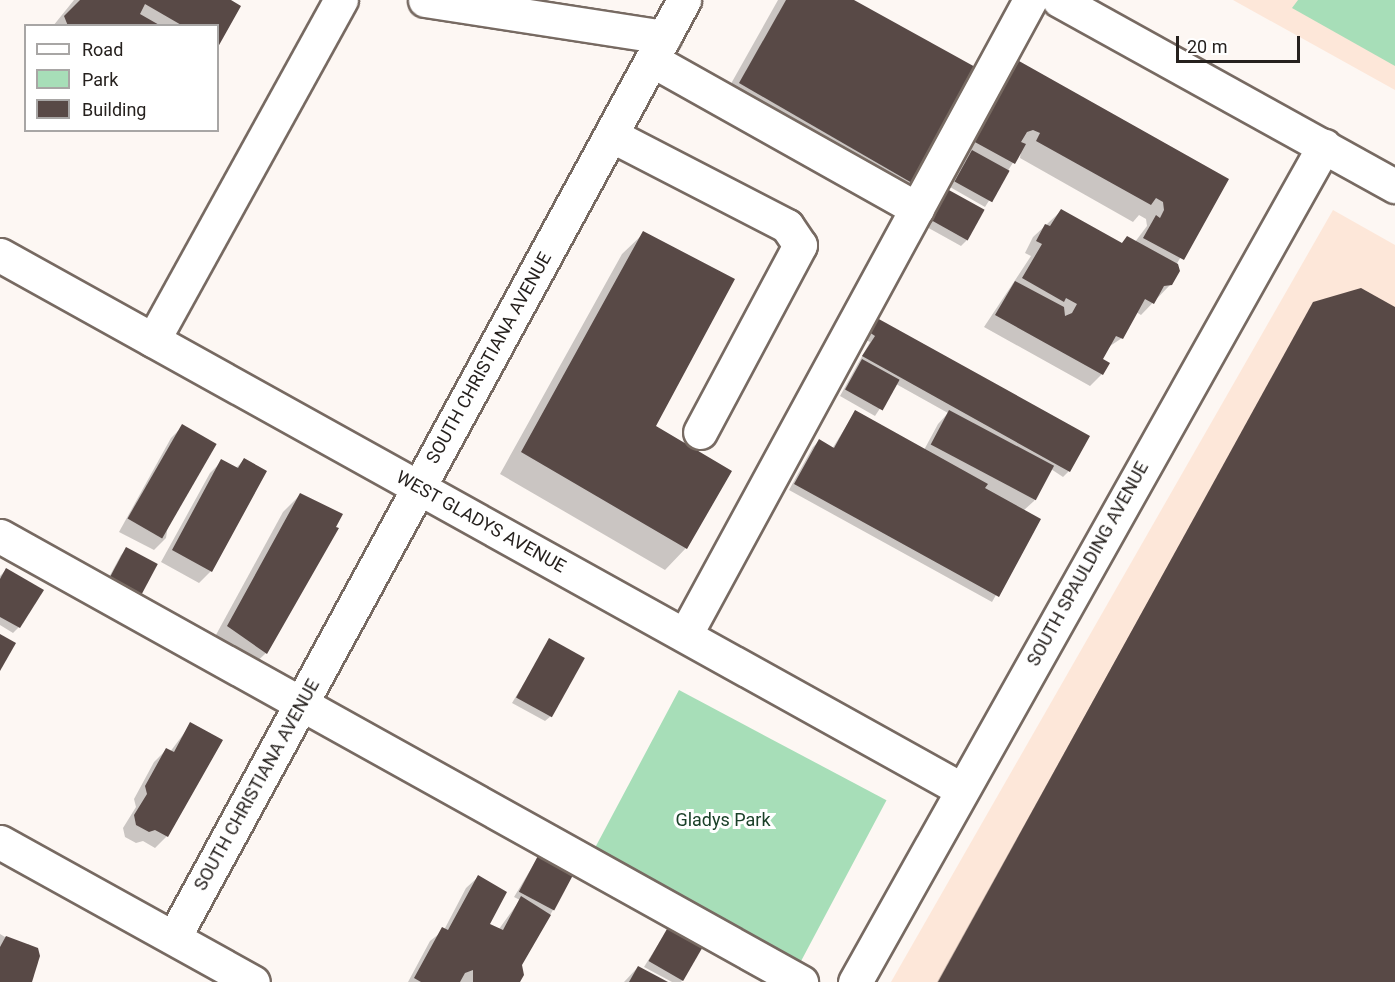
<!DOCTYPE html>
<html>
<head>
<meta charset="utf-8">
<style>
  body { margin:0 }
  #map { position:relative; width:1395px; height:982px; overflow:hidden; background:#fdf7f3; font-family:Roboto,sans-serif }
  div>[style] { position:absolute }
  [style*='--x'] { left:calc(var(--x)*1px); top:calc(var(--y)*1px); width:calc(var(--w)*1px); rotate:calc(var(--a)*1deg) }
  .built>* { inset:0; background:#fde7d9 }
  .green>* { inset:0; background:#a7deb8; transform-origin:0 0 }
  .shadow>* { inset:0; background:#0003 }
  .building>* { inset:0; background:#584946; transform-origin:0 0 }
  .roads { filter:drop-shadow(2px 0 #776a62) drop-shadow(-2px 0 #776a62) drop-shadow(0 2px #776a62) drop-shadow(0 -2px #776a62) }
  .minor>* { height:33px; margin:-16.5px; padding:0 16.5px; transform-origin:16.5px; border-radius:16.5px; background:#fff }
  span { translate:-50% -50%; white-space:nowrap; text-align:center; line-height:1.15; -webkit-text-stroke:6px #fff; paint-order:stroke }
  .street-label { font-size:18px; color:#26211e }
  .park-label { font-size:18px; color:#1a4028 }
  .legend { position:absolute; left:24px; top:24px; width:195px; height:108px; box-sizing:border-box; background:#fff; border:2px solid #a8a6a5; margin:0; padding:8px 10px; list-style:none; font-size:18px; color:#26211e }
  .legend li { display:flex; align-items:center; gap:12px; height:30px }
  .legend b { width:30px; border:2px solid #a8a6a5 }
  .scale { position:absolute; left:1176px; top:36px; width:124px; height:27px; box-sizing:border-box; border:3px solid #26211e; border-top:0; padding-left:8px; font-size:18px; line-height:21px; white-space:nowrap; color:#26211e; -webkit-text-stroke:4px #fff; paint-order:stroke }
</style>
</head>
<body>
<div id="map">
  <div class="built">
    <i style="clip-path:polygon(1233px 0,1395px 0,1395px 90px)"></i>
    <i style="clip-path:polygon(1333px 210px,1395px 245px,1395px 982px,891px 982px)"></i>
  </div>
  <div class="green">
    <i style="clip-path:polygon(1298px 0,1395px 0,1395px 66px,1292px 8px)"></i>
    <i style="left:679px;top:690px;width:235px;height:187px;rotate:28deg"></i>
  </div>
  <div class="shadow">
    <i style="clip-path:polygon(74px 0,228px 0,239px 6px,218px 44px,218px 26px,53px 26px)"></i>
    <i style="clip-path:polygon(778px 0,851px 0,975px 69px,911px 183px,890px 204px,719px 105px)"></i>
    <i style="clip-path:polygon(1019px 63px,1227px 180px,1176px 265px,1171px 284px,1141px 315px,1136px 312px,1122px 338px,1107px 348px,1101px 360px,1102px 374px,1090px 386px,984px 327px,1031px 256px,1025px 253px,1033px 237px,1061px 211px,1121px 244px,1127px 238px,1135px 242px,1147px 226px,1146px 219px,1139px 215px,1133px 222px,1020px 158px,1021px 150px,985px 207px,950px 187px,964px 162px,957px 159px,1002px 80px)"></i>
    <i style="clip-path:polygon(947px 191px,967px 240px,961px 246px,925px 226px)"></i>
    <i style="clip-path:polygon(644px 233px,654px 427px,686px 548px,665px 570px,500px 474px,622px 254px)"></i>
    <i style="clip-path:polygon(1314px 303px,1395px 308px,1395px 982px,937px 982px)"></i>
    <i style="clip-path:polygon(877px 320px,1069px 471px,1063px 477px,1051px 469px,1034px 501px,1023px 511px,1039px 520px,992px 602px,789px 490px,813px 447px,819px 441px,832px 449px,855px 412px,924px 450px,938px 424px,948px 413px,896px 384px,875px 416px,840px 396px,870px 342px,864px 339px)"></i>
    <i style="clip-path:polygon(183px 426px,166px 538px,154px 550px,119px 532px,171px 438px)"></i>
    <i style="clip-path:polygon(244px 460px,211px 571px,199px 583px,161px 562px,210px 473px,222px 461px,236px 468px)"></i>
    <i style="clip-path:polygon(300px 495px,342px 514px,266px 653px,248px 670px,211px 644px,283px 512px)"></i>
    <i style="clip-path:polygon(127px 549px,156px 565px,102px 590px,121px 555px)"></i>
    <i style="clip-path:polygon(6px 570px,19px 627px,13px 633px,0 625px,0 576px)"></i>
    <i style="clip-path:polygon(550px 640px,551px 716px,545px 721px,512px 703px)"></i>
    <i style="clip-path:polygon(191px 724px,167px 836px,155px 848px,143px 841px,136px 843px,125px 837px,123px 828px,136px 807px,134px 799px,154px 762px,166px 750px,170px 752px)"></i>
    <i style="clip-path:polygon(540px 854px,553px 910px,521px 965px,519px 982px,408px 982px,430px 941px,444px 930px,466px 888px,478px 877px,488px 924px,499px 929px,520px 900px,514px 897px)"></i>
    <i style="clip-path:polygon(671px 924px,683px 980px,681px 982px,672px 982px,644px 967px)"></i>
    <i style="clip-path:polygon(0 934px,22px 947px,28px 944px,37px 949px,30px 982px,0 982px)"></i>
    <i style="clip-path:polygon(638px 967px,665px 982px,624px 982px)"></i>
  </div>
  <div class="building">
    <i style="clip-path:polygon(80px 0,231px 0,241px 6px,218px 47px,218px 26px,183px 26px,145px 4px,140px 14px,161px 26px,68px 26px,64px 16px)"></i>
    <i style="clip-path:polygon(786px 0,854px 0,977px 68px,912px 183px,739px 83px)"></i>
    <i style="clip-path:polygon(1019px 61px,1229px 179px,1184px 260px,1143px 238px,1156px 215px,1160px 218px,1164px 210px,1163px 202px,1156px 198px,1151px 205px,1036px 141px,1040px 133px,1033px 130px,1027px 132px,1021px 142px,1026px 144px,1015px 164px,973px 141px)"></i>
    <i style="left:972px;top:150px;width:43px;height:36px;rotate:29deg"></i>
    <i style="left:947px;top:189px;width:43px;height:35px;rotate:29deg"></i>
    <i style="clip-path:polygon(1061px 209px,1122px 243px,1127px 236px,1178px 264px,1180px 271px,1172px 285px,1164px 286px,1154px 304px,1145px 299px,1123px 339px,1116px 336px,1103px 359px,1110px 363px,1103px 375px,995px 315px,1015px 281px,1064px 307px,1065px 316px,1072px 313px,1077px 304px,1066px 298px,1064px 302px,1022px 278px,1042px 244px,1036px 241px,1045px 224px,1050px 226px)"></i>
    <i style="clip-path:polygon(643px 231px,735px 279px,656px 426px,732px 471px,687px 549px,521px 452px)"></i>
    <i style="clip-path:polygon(1361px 288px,1395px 307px,1395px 982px,938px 982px,1313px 302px)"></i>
    <i style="clip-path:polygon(877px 318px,1090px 436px,1070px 472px,862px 356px,875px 336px,869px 332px)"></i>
    <i style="left:862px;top:359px;width:43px;height:35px;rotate:29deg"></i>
    <i style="clip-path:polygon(855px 410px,988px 484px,985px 488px,1041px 519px,999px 597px,794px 484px,819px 439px,834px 448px)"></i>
    <i style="left:949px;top:410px;width:119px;height:39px;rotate:28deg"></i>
    <i style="left:182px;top:424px;width:40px;height:109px;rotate:30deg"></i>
    <i style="clip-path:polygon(244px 458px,267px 471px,212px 572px,172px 550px,221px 459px,238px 468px)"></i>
    <i style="clip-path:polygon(300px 493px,343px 514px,336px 527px,339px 528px,267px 654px,227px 626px)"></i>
    <i style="left:126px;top:547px;width:36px;height:42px;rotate:28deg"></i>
    <i style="clip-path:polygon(6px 568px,44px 590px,20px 628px,0 617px,0 579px)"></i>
    <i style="clip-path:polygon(0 634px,16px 643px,0 671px)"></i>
    <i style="left:549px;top:638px;width:41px;height:68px;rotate:29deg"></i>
    <i style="clip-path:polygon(190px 722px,223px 740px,168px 837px,155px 830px,149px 832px,136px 825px,134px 815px,147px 794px,145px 786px,166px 748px,174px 752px)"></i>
    <i style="left:540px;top:852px;width:40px;height:45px;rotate:28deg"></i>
    <i style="clip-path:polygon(478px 875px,507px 892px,490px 924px,503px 930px,521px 896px,551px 915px,522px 965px,524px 975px,520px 982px,473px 982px,473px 970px,465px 973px,460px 982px,421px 982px,414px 978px,442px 927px,448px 930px)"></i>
    <i style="left:671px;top:922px;width:40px;height:45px;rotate:30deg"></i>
    <i style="clip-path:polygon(6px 936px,38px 948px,40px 956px,32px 982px,0 982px,0 947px)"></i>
    <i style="clip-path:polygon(638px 966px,668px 982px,629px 982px)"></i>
  </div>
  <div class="roads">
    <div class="minor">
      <i style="--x:425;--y:0;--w:242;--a:8.8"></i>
      <i style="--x:1059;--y:0;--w:384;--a:29"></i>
      <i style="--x:652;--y:60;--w:304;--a:29.3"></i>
      <i style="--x:611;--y:135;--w:198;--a:27.3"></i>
      <i style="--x:787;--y:226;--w:23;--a:56"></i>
      <i style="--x:800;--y:245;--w:212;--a:118.1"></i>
      <i style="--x:0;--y:255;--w:1099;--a:29.06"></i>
      <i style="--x:153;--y:340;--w:389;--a:-61.1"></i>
      <i style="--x:0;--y:536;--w:917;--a:29.11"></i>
      <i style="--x:685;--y:635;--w:723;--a:-61.48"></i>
      <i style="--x:0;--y:842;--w:289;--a:29"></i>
      <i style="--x:174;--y:937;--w:1067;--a:-61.44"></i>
      <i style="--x:855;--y:982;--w:959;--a:-60.71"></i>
    </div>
  </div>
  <div class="street-label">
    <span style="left:489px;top:358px;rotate:-61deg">SOUTH CHRISTIANA AVENUE</span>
    <span style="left:481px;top:522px;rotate:29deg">WEST GLADYS AVENUE</span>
    <span style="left:1088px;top:564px;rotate:-61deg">SOUTH SPAULDING AVENUE</span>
    <span style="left:257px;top:785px;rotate:-61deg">SOUTH CHRISTIANA AVENUE</span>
  </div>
  <div class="park-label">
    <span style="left:723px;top:820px">Gladys Park</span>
  </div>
  <ul class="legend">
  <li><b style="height:8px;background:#fff"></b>Road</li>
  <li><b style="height:16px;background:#a7deb8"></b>Park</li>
  <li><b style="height:16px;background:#584946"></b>Building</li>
  </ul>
  <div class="scale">20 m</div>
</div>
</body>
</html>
